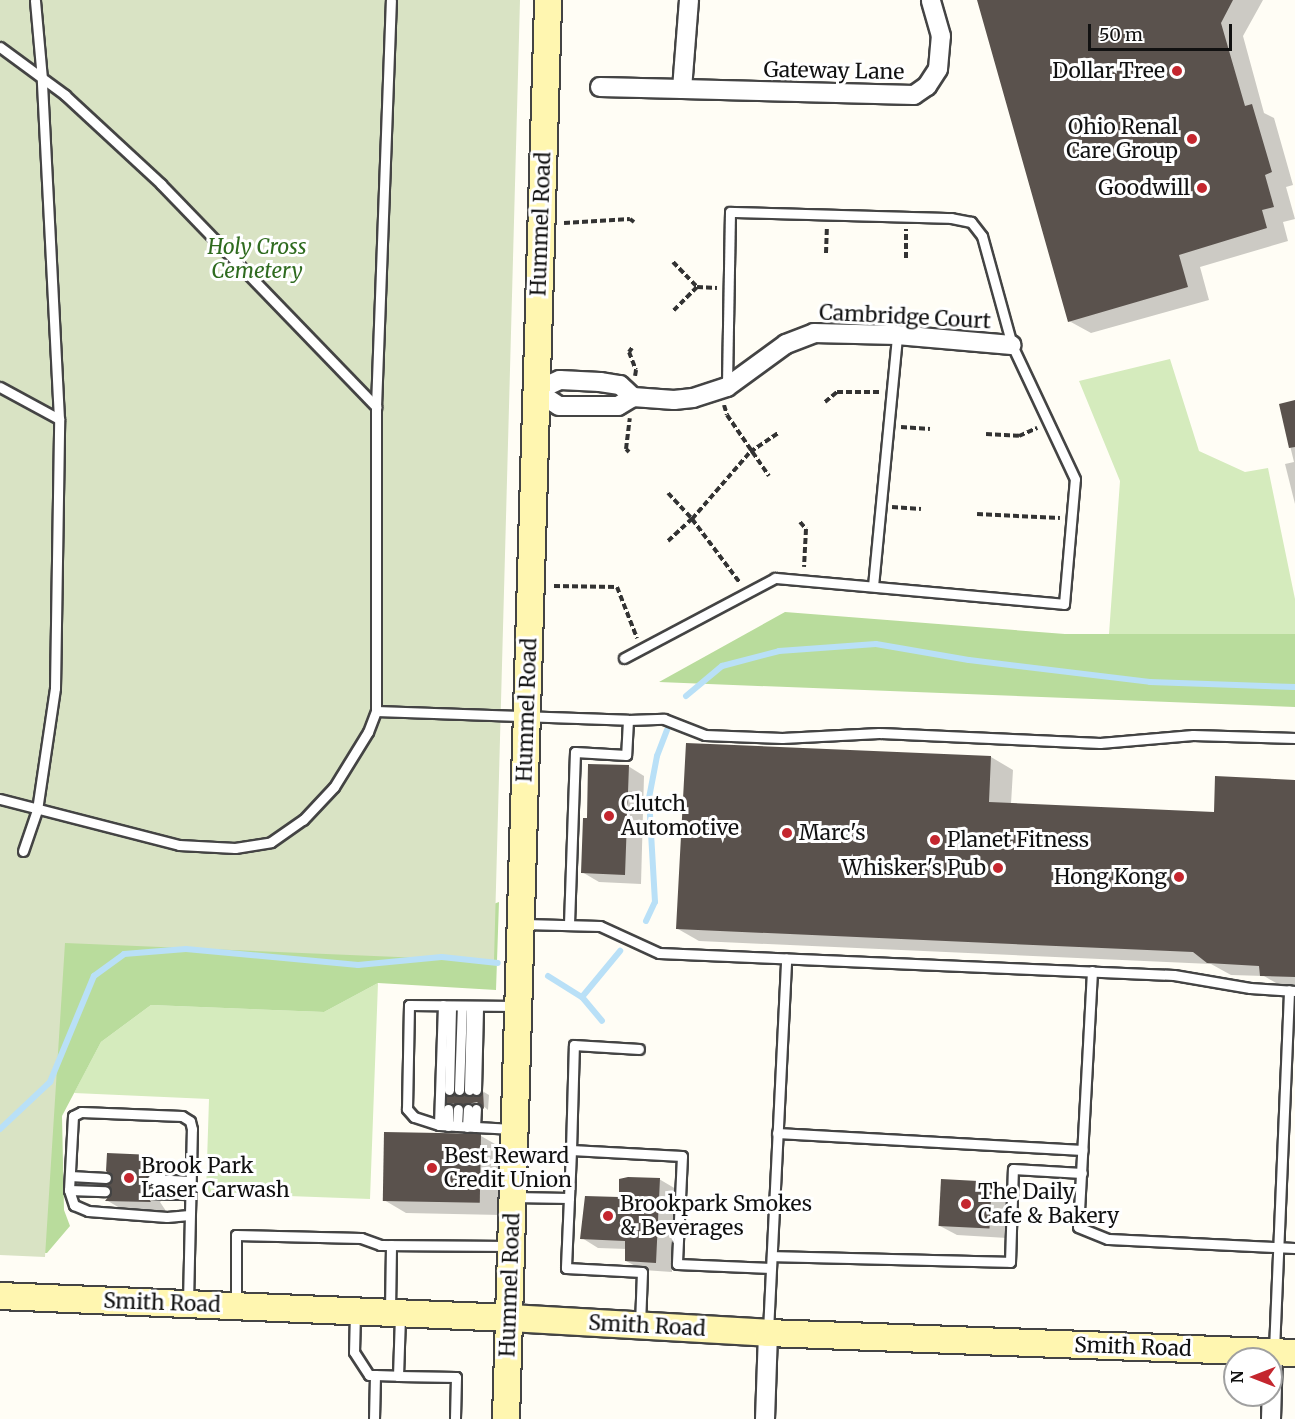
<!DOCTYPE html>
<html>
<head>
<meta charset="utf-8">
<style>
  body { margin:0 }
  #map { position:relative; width:1295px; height:1419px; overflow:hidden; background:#fffdf5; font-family:Merriweather,serif }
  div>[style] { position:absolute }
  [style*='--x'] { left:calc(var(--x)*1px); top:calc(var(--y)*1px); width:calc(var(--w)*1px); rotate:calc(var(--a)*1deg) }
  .green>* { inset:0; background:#d5ebbd }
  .forest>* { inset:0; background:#b9dc9c }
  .cemetery>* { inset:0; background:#d9e3c4 }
  .shadow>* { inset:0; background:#0003 }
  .stream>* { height:6px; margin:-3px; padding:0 3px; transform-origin:3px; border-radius:3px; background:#b9e0f7 }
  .building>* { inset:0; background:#5a524d; transform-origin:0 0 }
  .path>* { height:4px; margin-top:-2px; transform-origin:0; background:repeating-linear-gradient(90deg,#333 0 6px,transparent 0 9px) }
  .roads { filter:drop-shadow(2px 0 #444) drop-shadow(-2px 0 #444) drop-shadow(0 2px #444) drop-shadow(0 -2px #444) }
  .lane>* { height:9px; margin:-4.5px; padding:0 4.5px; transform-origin:4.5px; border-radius:4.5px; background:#fff }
  .street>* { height:18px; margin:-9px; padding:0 9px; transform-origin:9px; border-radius:9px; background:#fff }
  .secondary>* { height:26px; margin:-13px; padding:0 13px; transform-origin:13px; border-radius:13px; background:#fff6b0 }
  .dots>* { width:16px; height:16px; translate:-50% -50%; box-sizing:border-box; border:3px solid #fff; border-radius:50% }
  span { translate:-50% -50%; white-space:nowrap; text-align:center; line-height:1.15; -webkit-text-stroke:6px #fff; paint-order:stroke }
  .street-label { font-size:21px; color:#111 }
  .poi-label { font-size:21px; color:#111 }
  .right { translate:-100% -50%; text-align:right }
  .left { translate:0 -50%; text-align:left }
  .park-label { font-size:21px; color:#2f6b1f; font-style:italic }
  .north { position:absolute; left:1223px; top:1347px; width:60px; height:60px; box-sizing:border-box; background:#fff; border:2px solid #a0a0a0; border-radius:50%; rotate:270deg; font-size:16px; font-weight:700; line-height:24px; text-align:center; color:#111 }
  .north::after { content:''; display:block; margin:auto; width:21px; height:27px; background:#c4262e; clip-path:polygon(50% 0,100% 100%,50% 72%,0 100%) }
  .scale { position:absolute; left:1088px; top:24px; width:144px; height:27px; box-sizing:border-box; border:3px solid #111; border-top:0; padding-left:8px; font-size:18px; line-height:21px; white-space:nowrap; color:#111; -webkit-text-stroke:4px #fff; paint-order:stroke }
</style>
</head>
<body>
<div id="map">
  <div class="green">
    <i style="clip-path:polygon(1170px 359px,1199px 451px,1245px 472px,1268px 468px,1295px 599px,1295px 634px,1109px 634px,1120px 481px,1079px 381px)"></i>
    <i style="clip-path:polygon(378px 983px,370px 1199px,206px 1193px,209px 1099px,74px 1093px,101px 1042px,151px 1005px,324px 1012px)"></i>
  </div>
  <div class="forest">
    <i style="clip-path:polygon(785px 612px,1065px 634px,1295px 634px,1295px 707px,659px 682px)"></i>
    <i style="clip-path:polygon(499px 902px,496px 990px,378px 983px,324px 1012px,151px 1005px,101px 1042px,62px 1116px,64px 1210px,70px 1226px,47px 1253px,0 1253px,0 954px,65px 920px,422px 929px)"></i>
  </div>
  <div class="cemetery">
    <i style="clip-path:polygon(0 0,520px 0,494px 961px,65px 943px,45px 1257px,0 1255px)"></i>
  </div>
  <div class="shadow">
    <i style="clip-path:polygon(979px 0,1263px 0,1243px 36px,1264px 113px,1274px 118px,1293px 185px,1286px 187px,1295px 219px,1283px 222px,1288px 241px,1200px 267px,1209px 300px,1091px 333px,1069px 321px)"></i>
    <i style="clip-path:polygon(1295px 401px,1295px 504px,1285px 464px,1294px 462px,1280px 405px)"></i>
    <i style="clip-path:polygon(991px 757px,1013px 770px,1011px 804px,1215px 813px,1295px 782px,1295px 988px,1283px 987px,1264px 976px,1231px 975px,1211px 964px,699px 941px,678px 929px)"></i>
    <i style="clip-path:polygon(628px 766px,644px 776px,641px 884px,599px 882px,582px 872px,588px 819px)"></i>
    <i style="clip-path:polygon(484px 1092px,489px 1095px,488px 1110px,481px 1104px,469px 1107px,448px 1102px,477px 1098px)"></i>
    <i style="clip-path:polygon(481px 1136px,502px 1148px,501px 1215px,406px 1213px,384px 1200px)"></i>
    <i style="clip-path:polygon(152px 1156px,168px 1166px,168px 1182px,161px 1189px,167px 1196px,160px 1202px,166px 1211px,123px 1210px,108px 1201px)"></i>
    <i style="clip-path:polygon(659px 1179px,676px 1189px,672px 1272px,643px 1270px,626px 1261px,627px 1249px,598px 1248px,582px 1238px)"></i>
    <i style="clip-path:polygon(992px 1183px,1008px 1193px,1007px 1238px,957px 1235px,940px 1226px)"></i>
  </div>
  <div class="stream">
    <i style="--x:686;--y:696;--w:47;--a:-39.8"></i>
    <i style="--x:722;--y:666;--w:59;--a:-14.7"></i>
    <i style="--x:779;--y:651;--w:97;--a:-4.1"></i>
    <i style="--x:876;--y:644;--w:94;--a:9.8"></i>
    <i style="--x:969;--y:660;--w:182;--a:6.9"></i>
    <i style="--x:1150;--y:682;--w:145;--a:2"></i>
    <i style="--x:646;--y:921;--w:21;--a:-65"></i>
    <i style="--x:655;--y:902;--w:104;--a:-93.3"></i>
    <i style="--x:649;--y:798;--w:43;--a:-79.2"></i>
    <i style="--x:657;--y:756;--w:28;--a:-69"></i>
    <i style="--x:548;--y:976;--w:40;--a:32"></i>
    <i style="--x:582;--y:997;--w:60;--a:-50.4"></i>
    <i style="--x:582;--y:997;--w:31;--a:50"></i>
    <i style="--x:0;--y:1129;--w:69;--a:-43.2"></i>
    <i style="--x:50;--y:1082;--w:115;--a:-67.5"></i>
    <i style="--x:94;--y:976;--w:37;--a:-36"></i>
    <i style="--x:124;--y:954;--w:62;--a:-4.6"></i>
    <i style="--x:186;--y:949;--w:173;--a:5.3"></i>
    <i style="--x:358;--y:965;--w:84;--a:-5.4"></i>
    <i style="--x:442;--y:957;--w:56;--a:6.1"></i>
  </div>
  <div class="building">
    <i style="clip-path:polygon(977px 0,1233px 0,1221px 23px,1245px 106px,1252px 104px,1272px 172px,1265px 175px,1274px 207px,1262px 210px,1267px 228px,1179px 255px,1188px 287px,1068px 322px)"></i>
    <i style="clip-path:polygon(1295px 400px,1295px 447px,1289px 448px,1279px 404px)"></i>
    <i style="clip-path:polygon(686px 743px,991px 756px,989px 802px,1214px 812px,1215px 776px,1295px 780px,1295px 977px,1260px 976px,1259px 966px,1207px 963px,1193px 952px,676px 929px)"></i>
    <i style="clip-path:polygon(588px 764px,629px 765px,625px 875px,581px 873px,583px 818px,587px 818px)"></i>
    <i style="clip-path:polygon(483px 1090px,484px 1109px,477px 1102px,463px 1105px,447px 1103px,447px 1096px,464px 1094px,476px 1097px)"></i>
    <i style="left:384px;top:1132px;width:97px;height:69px;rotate:1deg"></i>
    <i style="clip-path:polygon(107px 1153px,153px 1155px,152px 1172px,145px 1179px,151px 1186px,144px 1192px,151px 1202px,105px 1201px,112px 1192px,107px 1185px,113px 1178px,106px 1171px)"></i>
    <i style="clip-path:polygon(628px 1177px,660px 1178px,656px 1263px,625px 1261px,625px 1241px,580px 1239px,585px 1196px,619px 1197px,619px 1179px)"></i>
    <i style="left:941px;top:1179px;width:51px;height:47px;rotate:3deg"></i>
  </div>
  <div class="path">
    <i style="--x:564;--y:223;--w:66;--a:-3.5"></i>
    <i style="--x:630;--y:219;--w:5;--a:37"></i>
    <i style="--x:826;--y:253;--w:26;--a:-88"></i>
    <i style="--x:906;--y:258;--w:29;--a:-90"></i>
    <i style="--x:673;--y:262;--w:35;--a:46"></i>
    <i style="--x:697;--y:287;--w:34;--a:135"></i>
    <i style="--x:697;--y:287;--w:20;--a:3"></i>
    <i style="--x:632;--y:348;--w:5;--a:127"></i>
    <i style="--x:629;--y:352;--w:19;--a:69"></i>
    <i style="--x:636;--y:370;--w:6;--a:99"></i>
    <i style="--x:825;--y:402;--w:16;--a:-40"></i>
    <i style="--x:837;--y:392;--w:42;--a:0"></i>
    <i style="--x:724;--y:405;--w:10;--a:73"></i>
    <i style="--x:727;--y:415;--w:74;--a:55.5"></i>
    <i style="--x:901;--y:427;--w:29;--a:4"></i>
    <i style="--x:986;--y:434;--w:33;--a:3"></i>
    <i style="--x:1019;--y:436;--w:20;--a:-24"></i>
    <i style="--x:629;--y:452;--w:4;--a:-135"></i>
    <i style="--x:626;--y:449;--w:31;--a:-83"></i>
    <i style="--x:668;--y:493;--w:35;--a:47"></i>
    <i style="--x:692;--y:519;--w:80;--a:53.1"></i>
    <i style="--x:892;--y:507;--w:29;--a:4"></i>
    <i style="--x:977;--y:514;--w:83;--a:2.8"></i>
    <i style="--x:800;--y:522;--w:9;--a:49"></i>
    <i style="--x:806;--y:529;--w:38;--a:93"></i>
    <i style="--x:668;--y:541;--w:33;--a:-43"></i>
    <i style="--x:692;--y:519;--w:89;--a:-49.1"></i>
    <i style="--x:750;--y:452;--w:34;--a:-34"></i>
    <i style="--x:554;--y:586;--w:63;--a:0.9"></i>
    <i style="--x:617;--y:587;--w:55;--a:68.6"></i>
  </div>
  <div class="roads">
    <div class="lane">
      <i style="--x:0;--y:47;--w:81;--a:36.4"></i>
      <i style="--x:65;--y:95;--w:131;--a:42.8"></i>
      <i style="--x:161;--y:184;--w:310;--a:46"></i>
      <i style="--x:0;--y:387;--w:67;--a:28.5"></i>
      <i style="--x:873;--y:586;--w:252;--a:-84.5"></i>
      <i style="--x:624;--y:658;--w:171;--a:-27.9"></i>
      <i style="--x:775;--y:578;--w:290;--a:5.1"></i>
      <i style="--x:1064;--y:604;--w:125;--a:-85"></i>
      <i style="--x:1075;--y:479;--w:148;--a:-115.2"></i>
      <i style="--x:1012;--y:345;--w:113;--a:-105.4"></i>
      <i style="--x:982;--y:236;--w:18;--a:-128"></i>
      <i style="--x:971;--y:222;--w:20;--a:-169"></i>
      <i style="--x:951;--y:218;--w:221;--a:-178.4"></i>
      <i style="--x:730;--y:212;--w:175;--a:91"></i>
      <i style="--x:376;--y:711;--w:252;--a:2"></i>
      <i style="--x:628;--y:720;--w:35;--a:93"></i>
      <i style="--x:626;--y:755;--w:51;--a:-176.6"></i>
      <i style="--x:575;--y:752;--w:173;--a:92"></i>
      <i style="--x:628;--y:720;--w:36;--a:-2"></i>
      <i style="--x:664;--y:719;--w:44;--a:21.3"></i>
      <i style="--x:705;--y:735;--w:77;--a:2.2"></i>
      <i style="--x:782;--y:738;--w:97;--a:-3"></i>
      <i style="--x:879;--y:733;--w:221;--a:2.6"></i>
      <i style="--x:1100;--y:743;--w:93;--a:-4.9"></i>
      <i style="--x:1193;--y:735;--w:102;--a:1.7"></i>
      <i style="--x:0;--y:799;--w:185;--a:14.4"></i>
      <i style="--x:179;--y:845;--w:56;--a:3.1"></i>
      <i style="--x:235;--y:848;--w:36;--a:-9"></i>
      <i style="--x:271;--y:842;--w:39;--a:-35"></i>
      <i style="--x:303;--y:820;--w:45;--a:-46.8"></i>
      <i style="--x:334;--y:787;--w:65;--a:-58.3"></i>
      <i style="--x:368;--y:732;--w:22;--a:-69"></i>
      <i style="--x:376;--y:711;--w:304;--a:-90"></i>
      <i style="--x:376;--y:407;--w:407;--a:-87.9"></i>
      <i style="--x:23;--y:851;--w:43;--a:-71.1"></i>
      <i style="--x:37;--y:810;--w:123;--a:-81.6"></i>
      <i style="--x:55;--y:688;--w:269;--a:-89.1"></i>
      <i style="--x:59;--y:419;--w:340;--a:-92.9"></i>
      <i style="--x:42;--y:79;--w:79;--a:-95.1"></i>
      <i style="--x:524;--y:924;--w:76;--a:1.5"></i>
      <i style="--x:600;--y:926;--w:65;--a:24.6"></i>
      <i style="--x:659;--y:953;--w:515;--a:2.45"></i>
      <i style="--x:1174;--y:975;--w:77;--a:9.7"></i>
      <i style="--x:1250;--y:988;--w:45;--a:3.8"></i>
      <i style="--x:1092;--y:971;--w:256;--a:93.1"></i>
      <i style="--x:1078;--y:1227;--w:32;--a:22"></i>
      <i style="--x:1108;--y:1239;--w:187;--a:2.8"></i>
      <i style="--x:449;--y:1090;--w:84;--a:-88.6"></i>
      <i style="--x:459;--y:1090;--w:84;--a:-88"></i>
      <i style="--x:469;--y:1090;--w:84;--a:-88.6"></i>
      <i style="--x:476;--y:1090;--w:84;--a:-88.6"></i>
      <i style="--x:439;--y:1125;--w:120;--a:-88.1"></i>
      <i style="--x:448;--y:1126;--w:17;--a:-90"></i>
      <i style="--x:457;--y:1126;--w:17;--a:-87"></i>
      <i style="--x:467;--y:1127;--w:18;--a:-87"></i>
      <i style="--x:475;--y:1127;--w:18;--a:-87"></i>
      <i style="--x:513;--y:1129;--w:74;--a:-176.9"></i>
      <i style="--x:439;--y:1125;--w:26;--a:-162"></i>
      <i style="--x:414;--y:1117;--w:11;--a:-131"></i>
      <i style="--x:407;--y:1109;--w:104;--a:-88.9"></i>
      <i style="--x:409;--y:1005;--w:107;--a:0.5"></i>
      <i style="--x:777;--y:1133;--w:306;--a:3.2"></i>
      <i style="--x:571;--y:1150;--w:105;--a:-88.4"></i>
      <i style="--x:574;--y:1045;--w:65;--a:3.5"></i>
      <i style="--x:70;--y:1176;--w:36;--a:3"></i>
      <i style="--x:152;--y:1179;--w:38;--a:3"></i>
      <i style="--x:69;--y:1190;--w:36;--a:2"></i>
      <i style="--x:151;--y:1193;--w:38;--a:2"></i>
      <i style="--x:513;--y:1197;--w:56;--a:1"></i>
      <i style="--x:569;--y:1198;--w:48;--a:-87.6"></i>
      <i style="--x:571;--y:1150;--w:111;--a:3.1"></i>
      <i style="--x:682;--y:1156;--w:108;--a:92.7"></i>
      <i style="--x:677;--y:1264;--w:94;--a:2.4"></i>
      <i style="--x:569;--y:1198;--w:70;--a:92.5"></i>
      <i style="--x:566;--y:1268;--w:76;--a:3"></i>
      <i style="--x:642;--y:1272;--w:53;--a:92.2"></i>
      <i style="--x:772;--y:1256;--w:238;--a:1.4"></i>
      <i style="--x:1010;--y:1262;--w:93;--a:-88.2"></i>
      <i style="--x:1013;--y:1169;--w:69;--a:3.3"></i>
      <i style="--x:188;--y:1302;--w:173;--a:-88.7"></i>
      <i style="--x:192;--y:1129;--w:8;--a:-104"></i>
      <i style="--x:190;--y:1121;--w:9;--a:-148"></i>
      <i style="--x:182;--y:1116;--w:101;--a:-177.7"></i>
      <i style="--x:81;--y:1112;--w:9;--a:153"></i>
      <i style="--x:73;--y:1116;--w:74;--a:93.1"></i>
      <i style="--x:69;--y:1190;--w:16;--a:72"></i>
      <i style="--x:74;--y:1205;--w:15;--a:23"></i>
      <i style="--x:88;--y:1211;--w:79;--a:4.3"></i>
      <i style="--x:167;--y:1217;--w:22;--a:-5"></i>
      <i style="--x:236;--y:1303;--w:68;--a:-90"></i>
      <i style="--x:236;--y:1235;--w:125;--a:1.4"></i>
      <i style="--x:361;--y:1238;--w:20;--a:20"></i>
      <i style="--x:380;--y:1245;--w:129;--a:0.4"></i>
      <i style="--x:390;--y:1310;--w:65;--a:-89.1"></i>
      <i style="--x:355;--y:1312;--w:40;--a:91.4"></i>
      <i style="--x:354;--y:1352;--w:27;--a:57"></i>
      <i style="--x:369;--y:1375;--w:6;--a:0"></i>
      <i style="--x:375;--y:1375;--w:44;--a:91.3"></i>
      <i style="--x:400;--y:1316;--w:60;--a:91.9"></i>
      <i style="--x:398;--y:1376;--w:58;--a:1"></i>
      <i style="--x:456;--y:1377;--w:42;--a:91.4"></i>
      <i style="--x:768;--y:1331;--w:373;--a:-87.2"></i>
      <i style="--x:1274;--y:1350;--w:360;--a:-87.6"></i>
      <i style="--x:375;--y:1375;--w:23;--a:2"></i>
    </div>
    <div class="street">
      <i style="--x:689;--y:0;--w:89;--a:94.5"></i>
      <i style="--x:682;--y:89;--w:232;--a:1.5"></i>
      <i style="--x:914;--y:95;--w:16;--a:-35"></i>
      <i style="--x:927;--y:86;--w:20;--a:-57"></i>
      <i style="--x:938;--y:69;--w:33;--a:-85"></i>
      <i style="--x:941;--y:36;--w:37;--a:-106"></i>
      <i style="--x:600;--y:87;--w:82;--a:1.4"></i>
      <i style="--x:536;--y:391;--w:27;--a:33"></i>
      <i style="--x:559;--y:406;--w:59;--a:0"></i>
      <i style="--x:618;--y:406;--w:17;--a:-31"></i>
      <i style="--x:633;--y:397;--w:41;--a:4.2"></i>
      <i style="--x:674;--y:400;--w:19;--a:-6"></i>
      <i style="--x:693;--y:398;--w:36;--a:-18"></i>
      <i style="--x:727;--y:387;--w:73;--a:-36.1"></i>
      <i style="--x:786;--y:344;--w:30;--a:-21"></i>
      <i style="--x:814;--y:333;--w:83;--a:1.4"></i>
      <i style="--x:897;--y:335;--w:115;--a:5"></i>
      <i style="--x:536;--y:391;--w:26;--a:-25"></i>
      <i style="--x:560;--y:380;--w:40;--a:2.9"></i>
      <i style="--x:600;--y:382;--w:20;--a:9"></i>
      <i style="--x:620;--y:385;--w:18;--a:43"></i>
      <i style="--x:765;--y:1419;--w:86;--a:-88"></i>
      <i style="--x:1271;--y:1419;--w:66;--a:-88.3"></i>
    </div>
    <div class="secondary">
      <i style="--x:0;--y:1296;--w:510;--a:2.47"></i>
      <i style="--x:510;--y:1318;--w:258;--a:3.3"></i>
      <i style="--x:768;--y:1333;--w:527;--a:2.17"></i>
      <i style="--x:506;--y:1419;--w:1420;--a:-88.3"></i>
    </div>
  </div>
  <div class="dots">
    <i style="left:1177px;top:71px;background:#c4262e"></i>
    <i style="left:1192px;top:139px;background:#c4262e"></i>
    <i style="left:1202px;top:188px;background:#c4262e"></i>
    <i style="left:609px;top:816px;background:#c4262e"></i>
    <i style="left:787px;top:833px;background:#c4262e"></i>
    <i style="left:935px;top:840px;background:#c4262e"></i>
    <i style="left:998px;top:868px;background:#c4262e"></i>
    <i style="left:1179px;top:877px;background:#c4262e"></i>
    <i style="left:432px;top:1168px;background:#c4262e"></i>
    <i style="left:129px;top:1178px;background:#c4262e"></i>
    <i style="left:966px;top:1204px;background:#c4262e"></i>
    <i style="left:608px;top:1216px;background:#c4262e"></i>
  </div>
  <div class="street-label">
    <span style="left:834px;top:71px;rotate:1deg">Gateway Lane</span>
    <span style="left:541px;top:224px;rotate:-88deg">Hummel Road</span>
    <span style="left:905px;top:317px;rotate:3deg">Cambridge Court</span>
    <span style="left:527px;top:710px;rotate:-88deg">Hummel Road</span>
    <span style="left:510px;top:1285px;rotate:-88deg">Hummel Road</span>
    <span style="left:162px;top:1303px;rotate:2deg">Smith Road</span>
    <span style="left:647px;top:1326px;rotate:3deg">Smith Road</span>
    <span style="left:1133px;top:1347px;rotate:2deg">Smith Road</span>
  </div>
  <div class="poi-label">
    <span class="right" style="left:1165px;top:71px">Dollar Tree</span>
    <span class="right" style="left:1178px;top:139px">Ohio Renal<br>Care Group</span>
    <span class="right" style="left:1190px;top:188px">Goodwill</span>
    <span class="left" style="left:621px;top:816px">Clutch<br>Automotive</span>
    <span class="left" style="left:799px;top:833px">Marc's</span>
    <span class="left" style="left:947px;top:840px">Planet Fitness</span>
    <span class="right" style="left:986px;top:868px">Whisker's Pub</span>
    <span class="right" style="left:1167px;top:877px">Hong Kong</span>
    <span class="left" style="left:444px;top:1168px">Best Reward<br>Credit Union</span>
    <span class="left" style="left:141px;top:1178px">Brook Park<br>Laser Carwash</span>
    <span class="left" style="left:978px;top:1204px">The Daily<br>Cafe &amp; Bakery</span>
    <span class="left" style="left:620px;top:1216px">Brookpark Smokes<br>&amp; Beverages</span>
  </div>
  <div class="park-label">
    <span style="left:257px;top:259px">Holy Cross<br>Cemetery</span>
  </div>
  <div class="north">N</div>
  <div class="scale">50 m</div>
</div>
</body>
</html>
